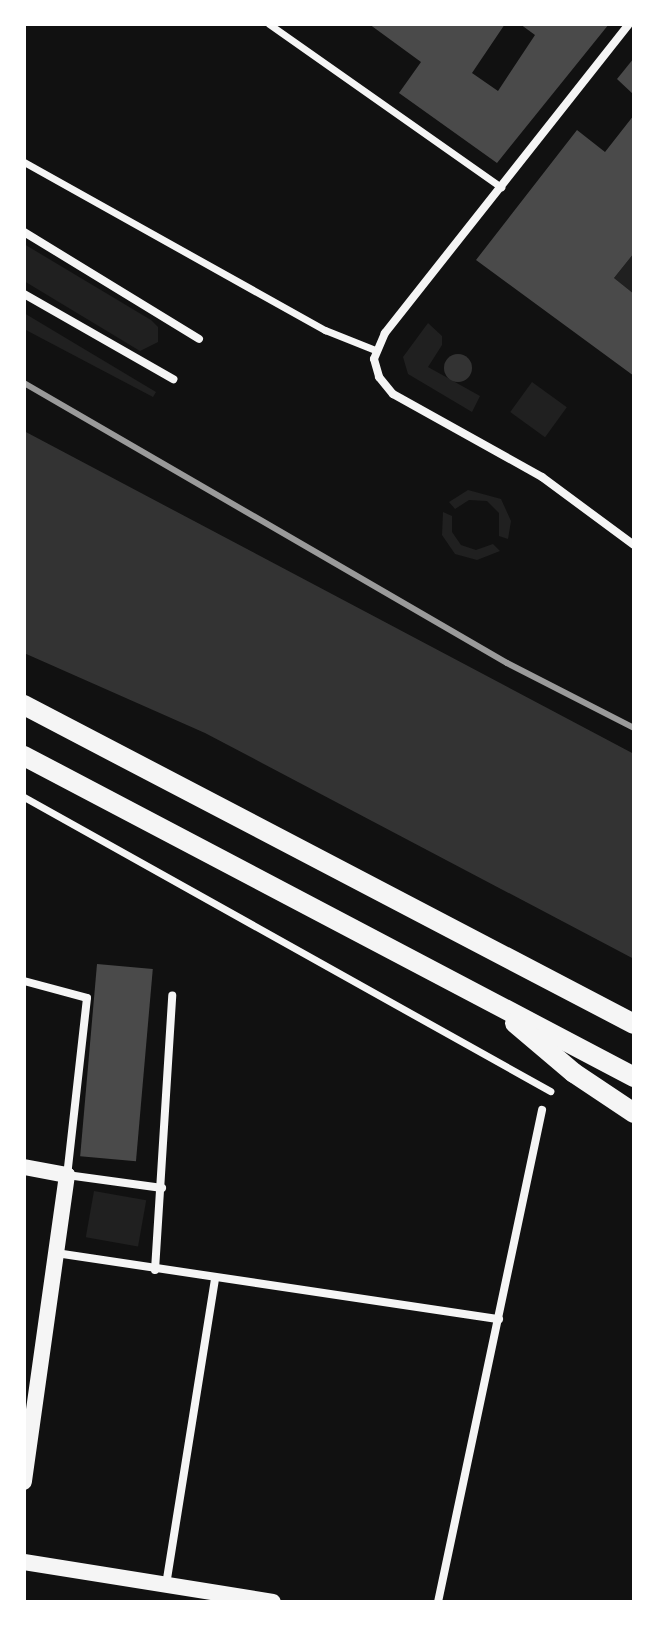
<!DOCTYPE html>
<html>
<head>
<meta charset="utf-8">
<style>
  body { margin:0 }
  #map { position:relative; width:658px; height:1626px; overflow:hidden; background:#111; font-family:"Varela Round",sans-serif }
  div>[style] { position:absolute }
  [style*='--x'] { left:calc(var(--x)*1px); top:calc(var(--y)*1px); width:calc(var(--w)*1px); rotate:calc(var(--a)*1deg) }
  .green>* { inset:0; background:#202020; transform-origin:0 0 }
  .water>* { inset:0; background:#333 }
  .round { border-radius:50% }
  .building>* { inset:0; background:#4a4a4a; transform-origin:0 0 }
  .pedestrian>* { height:7px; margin:-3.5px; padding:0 3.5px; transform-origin:3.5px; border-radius:3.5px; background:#f5f5f5 }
  .minor>* { height:8px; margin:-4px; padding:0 4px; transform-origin:4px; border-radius:4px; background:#f5f5f5 }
  .secondary>* { height:16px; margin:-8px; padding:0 8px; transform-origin:8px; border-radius:8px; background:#f5f5f5 }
  .motorway>* { height:20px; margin:-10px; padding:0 10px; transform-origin:10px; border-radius:10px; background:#f5f5f5 }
  .rail>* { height:6px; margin:-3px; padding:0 3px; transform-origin:3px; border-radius:3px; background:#9a9a9a }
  span { translate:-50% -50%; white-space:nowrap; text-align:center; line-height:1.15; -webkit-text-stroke:8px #fff; paint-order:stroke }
  .frame { position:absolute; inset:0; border:26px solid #fff; pointer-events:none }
</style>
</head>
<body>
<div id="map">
  <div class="green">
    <i style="clip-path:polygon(24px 244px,151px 320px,158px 327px,158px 342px,140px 351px,24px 281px)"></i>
    <i style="clip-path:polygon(634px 253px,634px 294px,614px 278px)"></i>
    <i style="clip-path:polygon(24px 313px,156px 392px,153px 397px,24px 329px)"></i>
    <i style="clip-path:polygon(428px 323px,442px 336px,442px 345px,428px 367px,480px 396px,472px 412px,408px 374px,403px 357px)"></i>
    <i style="left:532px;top:382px;width:43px;height:37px;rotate:36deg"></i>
    <i style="clip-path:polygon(468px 490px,501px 499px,511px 521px,508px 539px,499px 536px,499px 513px,487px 501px,469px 500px,455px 509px,449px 502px)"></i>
    <i style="clip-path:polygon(443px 512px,452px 516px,452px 532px,461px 545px,476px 550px,493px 544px,500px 551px,477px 560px,455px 554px,442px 535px)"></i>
    <i style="left:94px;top:1191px;width:53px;height:47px;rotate:10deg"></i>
  </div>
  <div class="water">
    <i class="round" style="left:444px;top:354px;width:28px;height:28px"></i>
    <i style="clip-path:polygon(24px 431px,634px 754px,634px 959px,205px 733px,24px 653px)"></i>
  </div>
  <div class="building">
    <i style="clip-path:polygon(369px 24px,505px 24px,472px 73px,498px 91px,535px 35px,520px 24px,609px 24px,497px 163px,399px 93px,421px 62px)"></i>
    <i style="clip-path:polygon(634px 58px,634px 95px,617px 79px)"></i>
    <i style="clip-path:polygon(634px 115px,634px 253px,614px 278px,634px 294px,634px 376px,476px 260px,577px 130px,605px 152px)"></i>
    <i style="left:97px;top:964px;width:56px;height:193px;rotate:5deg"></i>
  </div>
  <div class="pedestrian">
    <i style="--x:269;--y:24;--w:284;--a:35.1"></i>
    <i style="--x:24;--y:162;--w:345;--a:29.2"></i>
    <i style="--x:325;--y:330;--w:54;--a:21.8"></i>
    <i style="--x:24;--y:797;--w:603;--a:29.2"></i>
  </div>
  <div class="minor">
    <i style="--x:629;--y:24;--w:394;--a:128.3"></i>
    <i style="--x:385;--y:333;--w:28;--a:113"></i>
    <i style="--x:374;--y:359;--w:19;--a:74"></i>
    <i style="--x:379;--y:377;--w:22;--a:51"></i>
    <i style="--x:393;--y:394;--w:171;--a:29.1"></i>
    <i style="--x:542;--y:477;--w:114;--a:36.5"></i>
    <i style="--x:24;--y:232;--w:205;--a:31.4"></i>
    <i style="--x:24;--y:294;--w:172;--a:29.7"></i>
    <i style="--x:24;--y:981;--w:65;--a:15.1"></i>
    <i style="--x:87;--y:998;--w:178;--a:96.4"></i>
    <i style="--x:67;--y:1175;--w:96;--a:7.8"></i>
    <i style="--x:56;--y:1253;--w:448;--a:8.5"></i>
    <i style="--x:155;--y:1270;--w:275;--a:-86.4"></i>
    <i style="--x:166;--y:1585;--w:309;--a:-80.9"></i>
    <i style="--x:438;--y:1602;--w:503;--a:-78.06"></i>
  </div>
  <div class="secondary">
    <i style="--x:24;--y:1167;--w:44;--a:10.5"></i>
    <i style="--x:67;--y:1175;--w:310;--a:98"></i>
    <i style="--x:24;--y:1562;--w:252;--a:9.1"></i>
  </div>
  <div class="motorway">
    <i style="--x:24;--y:705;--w:688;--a:27.61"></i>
    <i style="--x:24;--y:756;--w:689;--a:27.75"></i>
    <i style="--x:515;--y:1023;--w:77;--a:40.3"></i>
    <i style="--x:574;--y:1073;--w:72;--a:33.7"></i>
  </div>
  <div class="rail">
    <i style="--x:24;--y:383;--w:558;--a:30.1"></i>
    <i style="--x:507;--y:663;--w:143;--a:27.1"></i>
  </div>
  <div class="frame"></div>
</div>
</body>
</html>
